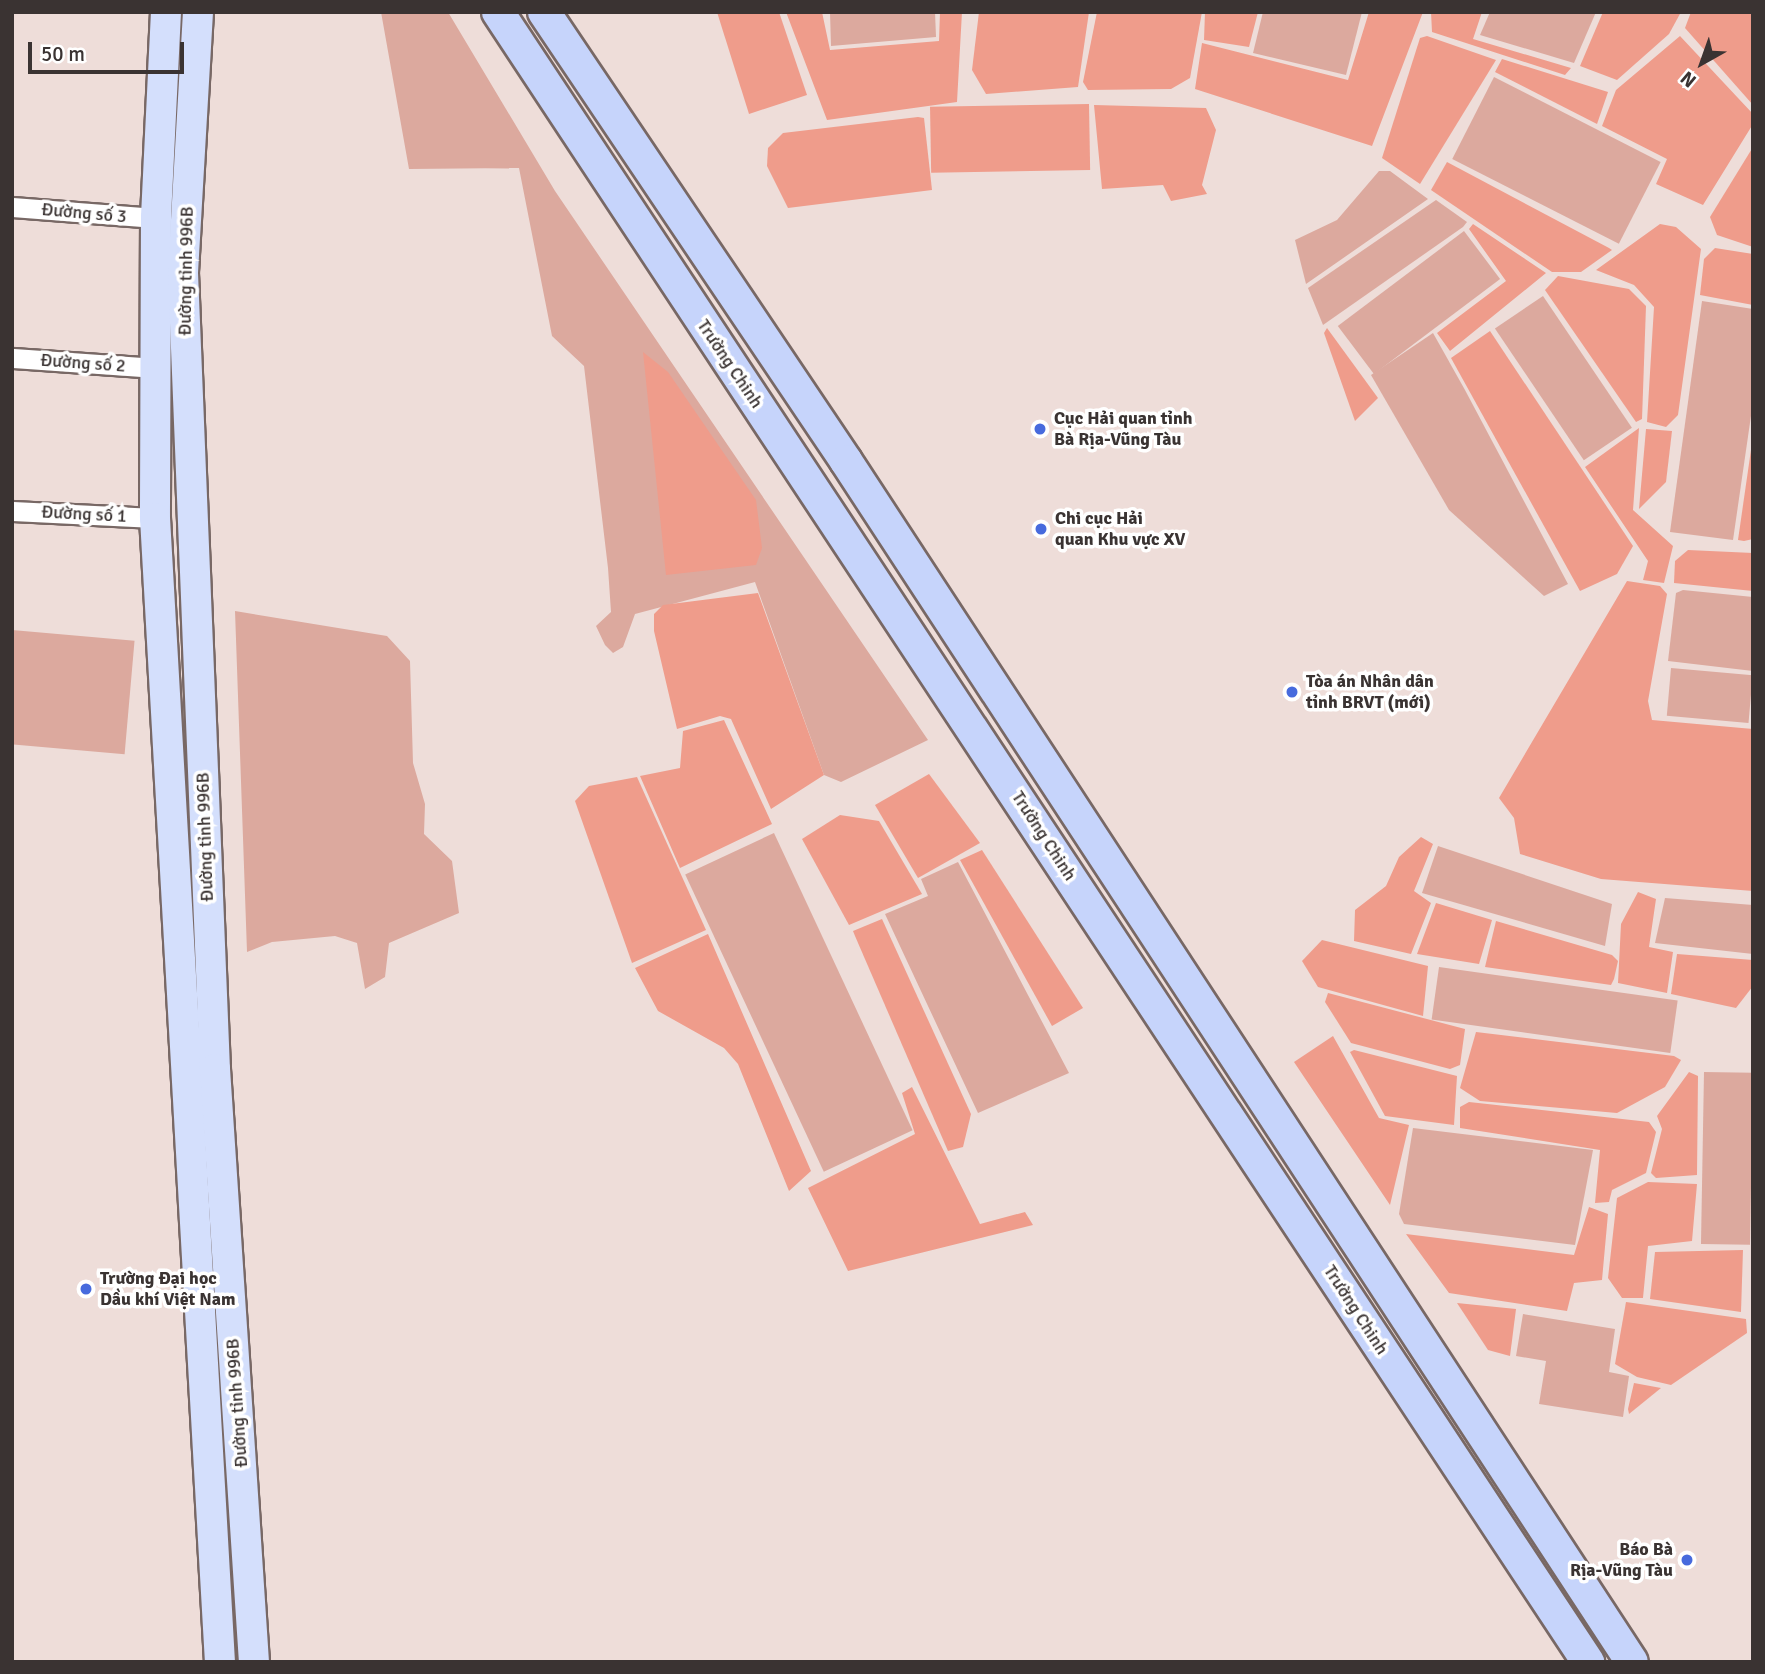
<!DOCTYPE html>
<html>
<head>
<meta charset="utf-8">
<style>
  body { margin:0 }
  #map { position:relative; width:1765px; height:1674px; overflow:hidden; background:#eeddd9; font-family:Signika,sans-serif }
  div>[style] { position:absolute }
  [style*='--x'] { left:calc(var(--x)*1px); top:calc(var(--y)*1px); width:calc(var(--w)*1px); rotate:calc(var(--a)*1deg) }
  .green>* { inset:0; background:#dca99e; transform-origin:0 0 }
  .water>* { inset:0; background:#ef9c8b; transform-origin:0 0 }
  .roads { filter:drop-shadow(2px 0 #786865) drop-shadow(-2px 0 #786865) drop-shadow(0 2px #786865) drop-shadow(0 -2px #786865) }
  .minor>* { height:19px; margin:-9.5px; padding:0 9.5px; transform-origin:9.5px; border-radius:9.5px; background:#fff }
  .primary>* { height:30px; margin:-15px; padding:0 15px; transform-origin:15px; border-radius:15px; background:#d4dffc }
  .trunk>* { height:32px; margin:-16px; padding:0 16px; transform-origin:16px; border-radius:16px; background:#c6d4fb }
  .dots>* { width:19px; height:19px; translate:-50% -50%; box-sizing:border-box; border:4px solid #fff; border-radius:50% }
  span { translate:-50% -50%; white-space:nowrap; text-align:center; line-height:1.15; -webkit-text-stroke:7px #fff; paint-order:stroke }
  .street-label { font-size:18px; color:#3a3332 }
  .poi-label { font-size:18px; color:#3a3332; font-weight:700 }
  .left { translate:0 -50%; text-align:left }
  .right { translate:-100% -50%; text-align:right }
  .frame { position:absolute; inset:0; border:14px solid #3a3332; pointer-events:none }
  .north { position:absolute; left:1667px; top:28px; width:70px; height:70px; -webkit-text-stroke:5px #fff; paint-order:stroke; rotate:220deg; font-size:19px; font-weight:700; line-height:28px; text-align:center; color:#3a3332 }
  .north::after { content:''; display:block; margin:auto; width:24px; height:32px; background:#3a3332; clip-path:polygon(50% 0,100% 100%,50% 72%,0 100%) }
  .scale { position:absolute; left:28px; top:42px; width:156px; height:32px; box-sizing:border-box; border:4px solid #3a3332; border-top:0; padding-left:9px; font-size:21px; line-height:24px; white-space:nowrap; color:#3a3332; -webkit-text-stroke:5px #fff; paint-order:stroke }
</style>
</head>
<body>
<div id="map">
  <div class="green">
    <i style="clip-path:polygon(381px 12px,448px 12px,555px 191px,928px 740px,841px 782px,824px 775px,755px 582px,635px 614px,623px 647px,613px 653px,605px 645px,596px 626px,611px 612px,608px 568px,584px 366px,552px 336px,519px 168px,409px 169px)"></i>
    <i style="clip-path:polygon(830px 12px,935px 12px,936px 37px,831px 46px)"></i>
    <i style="clip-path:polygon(1263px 12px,1362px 12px,1346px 75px,1253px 53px)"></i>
    <i style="clip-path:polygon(1490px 12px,1596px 12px,1574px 63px,1480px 35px)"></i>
    <i style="left:1494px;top:77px;width:187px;height:92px;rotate:27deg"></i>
    <i style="clip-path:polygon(1379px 171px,1390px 171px,1428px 199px,1306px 284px,1295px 240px,1337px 220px)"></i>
    <i style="clip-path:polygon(1436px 200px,1467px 222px,1463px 227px,1323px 325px,1308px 288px)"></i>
    <i style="left:1464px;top:231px;width:60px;height:158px;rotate:53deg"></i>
    <i style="left:1543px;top:296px;width:159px;height:58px;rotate:56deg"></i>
    <i style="clip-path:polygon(1702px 301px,1753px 309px,1753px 402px,1733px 540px,1670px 532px)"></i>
    <i style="clip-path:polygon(1433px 333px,1465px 390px,1568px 584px,1544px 596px,1449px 510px,1371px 375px)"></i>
    <i style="clip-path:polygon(1683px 590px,1753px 597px,1753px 671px,1668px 661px,1676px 593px)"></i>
    <i style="clip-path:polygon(235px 611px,387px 636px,410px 661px,413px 763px,425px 804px,424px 834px,452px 861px,459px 913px,389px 943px,385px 977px,365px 989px,357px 943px,335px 936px,272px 942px,247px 952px)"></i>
    <i style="left:12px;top:630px;width:123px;height:114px;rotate:5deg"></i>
    <i style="left:1671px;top:668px;width:82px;height:48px;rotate:5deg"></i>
    <i style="left:774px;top:833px;width:328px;height:98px;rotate:65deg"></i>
    <i style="clip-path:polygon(1438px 846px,1612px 904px,1605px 946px,1422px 893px)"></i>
    <i style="clip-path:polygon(958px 862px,1069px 1073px,978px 1113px,885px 914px,928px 896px,921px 879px)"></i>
    <i style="clip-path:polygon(1665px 898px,1753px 905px,1753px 954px,1655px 943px)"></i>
    <i style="left:1439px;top:967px;width:241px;height:53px;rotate:8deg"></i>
    <i style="left:1704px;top:1072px;width:49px;height:172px;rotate:1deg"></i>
    <i style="clip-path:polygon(1413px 1128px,1593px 1150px,1575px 1245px,1404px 1224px,1399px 1214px)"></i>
    <i style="clip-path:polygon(1523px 1314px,1615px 1329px,1609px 1372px,1629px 1376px,1623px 1417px,1539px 1404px,1546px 1361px,1516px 1356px)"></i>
  </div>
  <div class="water">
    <i style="clip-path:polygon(717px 12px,779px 12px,807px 95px,749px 114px)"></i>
    <i style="clip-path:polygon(786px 12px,822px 12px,830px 50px,939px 41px,940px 12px,962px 12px,957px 102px,827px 120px)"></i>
    <i style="clip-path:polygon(979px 12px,1089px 12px,1078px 87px,986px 94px,972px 70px)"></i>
    <i style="clip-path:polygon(1097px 12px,1202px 12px,1190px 78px,1171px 89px,1088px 90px,1083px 82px)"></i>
    <i style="clip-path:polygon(1205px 12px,1258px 12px,1249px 47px,1204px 40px)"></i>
    <i style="clip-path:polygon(1369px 12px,1423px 12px,1372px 146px,1195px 89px,1202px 43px,1348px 80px)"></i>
    <i style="clip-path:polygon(1431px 12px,1482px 12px,1473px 39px,1571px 68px,1565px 75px,1432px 32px)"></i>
    <i style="clip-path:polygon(1603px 12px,1681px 12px,1669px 34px,1617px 80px,1580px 66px)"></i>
    <i style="clip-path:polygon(1691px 12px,1753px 12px,1753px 105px,1685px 28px)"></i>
    <i style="clip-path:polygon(1427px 36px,1496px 60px,1420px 184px,1382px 158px,1420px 38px)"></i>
    <i style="clip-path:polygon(1680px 36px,1753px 114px,1753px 124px,1703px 205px,1656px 184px,1667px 159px,1602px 126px,1616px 90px)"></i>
    <i style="clip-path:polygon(1502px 59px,1608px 92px,1597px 124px,1495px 72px)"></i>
    <i style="left:1089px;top:104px;width:66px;height:159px;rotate:89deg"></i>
    <i style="clip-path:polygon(1094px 105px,1206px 108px,1216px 130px,1202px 185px,1207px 194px,1171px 201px,1163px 185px,1102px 189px)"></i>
    <i style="clip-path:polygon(918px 117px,924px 118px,932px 190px,788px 208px,767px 166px,768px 148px,783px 133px)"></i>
    <i style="clip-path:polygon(1753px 147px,1753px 247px,1717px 235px,1710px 217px)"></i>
    <i style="clip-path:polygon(1447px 162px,1609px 248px,1612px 250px,1581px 272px,1552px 272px,1431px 190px)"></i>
    <i style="clip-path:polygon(1473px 224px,1546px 273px,1450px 351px,1437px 333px,1506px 281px,1469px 229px)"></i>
    <i style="clip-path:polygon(1660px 224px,1676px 227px,1701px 249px,1678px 415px,1666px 427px,1647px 422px,1654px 307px,1634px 285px,1596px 270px)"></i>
    <i style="clip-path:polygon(1715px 248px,1753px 254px,1753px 305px,1700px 295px,1704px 259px)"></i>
    <i style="clip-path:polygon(1558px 276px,1629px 289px,1646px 306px,1642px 419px,1636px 422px,1545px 290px)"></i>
    <i style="clip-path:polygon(1327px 328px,1378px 398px,1355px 421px,1324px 333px)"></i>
    <i style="clip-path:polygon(1490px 331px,1633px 546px,1617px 574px,1580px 591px,1451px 358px)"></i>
    <i style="clip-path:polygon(643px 352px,668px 372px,756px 500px,762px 548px,756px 565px,666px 575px)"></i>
    <i style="clip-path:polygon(1639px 428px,1633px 510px,1673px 546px,1664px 583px,1643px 580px,1648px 561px,1585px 467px)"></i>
    <i style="clip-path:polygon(1646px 429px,1672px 431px,1666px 482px,1639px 509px)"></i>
    <i style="clip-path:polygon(1753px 436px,1753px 539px,1744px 541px,1738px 540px)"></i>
    <i style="clip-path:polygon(1688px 550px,1753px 553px,1753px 591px,1674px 583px,1675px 561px)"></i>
    <i style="clip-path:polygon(1627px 581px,1660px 586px,1667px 594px,1648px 701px,1652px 720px,1753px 729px,1753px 891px,1601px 879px,1520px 854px,1514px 818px,1499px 798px)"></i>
    <i style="clip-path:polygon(758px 593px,824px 775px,771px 809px,731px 719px,720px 716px,677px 729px,654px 631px,654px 614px,663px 605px)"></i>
    <i style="clip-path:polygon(724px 720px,772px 824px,680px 868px,640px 776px,680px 768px,683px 731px)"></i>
    <i style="clip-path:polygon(929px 774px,980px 843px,918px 878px,875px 805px)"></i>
    <i style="clip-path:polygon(637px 777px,706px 930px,632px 963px,575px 801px,589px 786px)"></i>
    <i style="clip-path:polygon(840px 815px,879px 821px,922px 894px,849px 925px,802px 839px)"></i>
    <i style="clip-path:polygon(1421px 837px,1433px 844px,1414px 891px,1431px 903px,1411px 954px,1354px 941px,1355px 910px,1386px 886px,1399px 857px)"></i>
    <i style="clip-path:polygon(982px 850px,1083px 1008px,1052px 1026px,960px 860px)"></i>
    <i style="clip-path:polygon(1638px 892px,1656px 899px,1649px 947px,1673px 952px,1667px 993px,1618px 983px,1621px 924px)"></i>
    <i style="clip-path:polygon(1436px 903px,1492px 920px,1479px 964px,1417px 954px)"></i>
    <i style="clip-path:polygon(882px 919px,971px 1114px,963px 1147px,948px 1151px,855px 936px,853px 931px)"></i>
    <i style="clip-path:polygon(1496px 921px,1612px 955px,1618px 961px,1614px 979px,1611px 985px,1485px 967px)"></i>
    <i style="clip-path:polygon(708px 934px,811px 1171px,789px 1191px,738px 1064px,724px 1048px,658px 1011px,635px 968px)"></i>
    <i style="clip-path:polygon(1322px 940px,1428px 966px,1423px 1016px,1318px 987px,1302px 961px)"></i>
    <i style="clip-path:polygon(1677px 954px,1753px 960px,1753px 986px,1736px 1008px,1671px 994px)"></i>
    <i style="clip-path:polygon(1328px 993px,1465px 1029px,1460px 1065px,1450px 1069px,1351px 1043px,1325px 1002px)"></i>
    <i style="clip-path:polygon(1476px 1032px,1674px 1056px,1681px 1060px,1665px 1087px,1617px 1113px,1480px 1101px,1460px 1088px)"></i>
    <i style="clip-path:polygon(1333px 1036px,1379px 1118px,1409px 1125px,1390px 1205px,1294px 1062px)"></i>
    <i style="clip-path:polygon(1354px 1050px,1457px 1076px,1454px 1125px,1385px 1116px,1350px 1052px)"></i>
    <i style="clip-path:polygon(1689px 1072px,1698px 1076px,1697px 1175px,1656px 1178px,1651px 1173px,1662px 1129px,1657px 1116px)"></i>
    <i style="clip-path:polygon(912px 1087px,980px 1224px,1025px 1212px,1033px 1225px,848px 1271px,808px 1188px,915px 1134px,902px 1093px)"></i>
    <i style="clip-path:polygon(1469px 1102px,1649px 1122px,1656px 1132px,1646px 1173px,1612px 1190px,1609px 1202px,1595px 1203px,1600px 1150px,1460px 1128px,1460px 1107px)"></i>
    <i style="clip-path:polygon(1648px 1182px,1697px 1184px,1692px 1241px,1648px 1246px,1643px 1298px,1622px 1298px,1608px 1278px,1617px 1198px)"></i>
    <i style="clip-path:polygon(1589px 1207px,1608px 1214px,1602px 1280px,1574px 1283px,1567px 1311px,1449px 1293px,1406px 1234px,1574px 1255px)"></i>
    <i style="clip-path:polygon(1743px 1250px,1741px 1312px,1650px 1299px,1655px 1252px)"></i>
    <i style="clip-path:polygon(1626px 1302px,1746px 1319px,1747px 1333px,1671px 1385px,1637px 1377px,1615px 1364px)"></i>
    <i style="clip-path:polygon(1457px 1303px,1516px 1309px,1510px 1356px,1488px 1350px)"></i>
    <i style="clip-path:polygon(1634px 1383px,1661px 1388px,1629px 1414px,1628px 1409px)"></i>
  </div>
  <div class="roads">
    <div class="minor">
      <i style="--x:12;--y:207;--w:144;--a:4.4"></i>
      <i style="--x:12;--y:358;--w:142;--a:4"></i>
      <i style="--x:12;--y:511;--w:143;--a:2.8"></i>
    </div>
    <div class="primary">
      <i style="--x:166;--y:12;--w:206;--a:92.8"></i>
      <i style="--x:156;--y:218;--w:300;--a:90.2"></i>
      <i style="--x:155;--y:518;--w:1146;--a:86.75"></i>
      <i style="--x:198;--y:12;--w:261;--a:93.3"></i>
      <i style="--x:183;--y:273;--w:797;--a:87.7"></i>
      <i style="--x:215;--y:1069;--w:594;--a:86.24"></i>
    </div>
    <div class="trunk">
      <i style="--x:498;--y:12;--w:1978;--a:56.55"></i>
      <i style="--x:544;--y:12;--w:541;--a:56.07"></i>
      <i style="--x:846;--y:461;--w:1435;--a:56.8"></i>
    </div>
  </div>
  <div class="dots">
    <i style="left:1040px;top:429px;background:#476add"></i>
    <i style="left:1041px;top:529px;background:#476add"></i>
    <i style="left:1292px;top:692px;background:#476add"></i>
    <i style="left:86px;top:1289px;background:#476add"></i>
    <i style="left:1687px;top:1560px;background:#476add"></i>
  </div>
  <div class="street-label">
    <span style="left:84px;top:213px;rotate:5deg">Đường số 3</span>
    <span style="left:186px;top:271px;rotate:-89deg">Đường tỉnh 996B</span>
    <span style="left:83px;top:363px;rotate:4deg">Đường số 2</span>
    <span style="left:730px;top:364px;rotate:56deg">Trường Chinh</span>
    <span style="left:84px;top:514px;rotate:3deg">Đường số 1</span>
    <span style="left:1044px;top:836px;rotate:57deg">Trường Chinh</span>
    <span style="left:205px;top:837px;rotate:-92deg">Đường tỉnh 996B</span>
    <span style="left:1356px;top:1310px;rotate:57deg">Trường Chinh</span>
    <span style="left:237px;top:1403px;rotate:-94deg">Đường tỉnh 996B</span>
  </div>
  <div class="poi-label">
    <span class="left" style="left:1054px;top:429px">Cục Hải quan tỉnh<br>Bà Rịa-Vũng Tàu</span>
    <span class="left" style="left:1055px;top:529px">Chi cục Hải<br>quan Khu vực XV</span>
    <span class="left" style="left:1306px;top:692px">Tòa án Nhân dân<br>tỉnh BRVT (mới)</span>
    <span class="left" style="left:100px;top:1289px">Trường Đại học<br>Dầu khí Việt Nam</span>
    <span class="right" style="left:1673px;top:1560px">Báo Bà<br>Rịa-Vũng Tàu</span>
  </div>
  <div class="frame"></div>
  <div class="north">N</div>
  <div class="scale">50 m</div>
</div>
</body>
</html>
